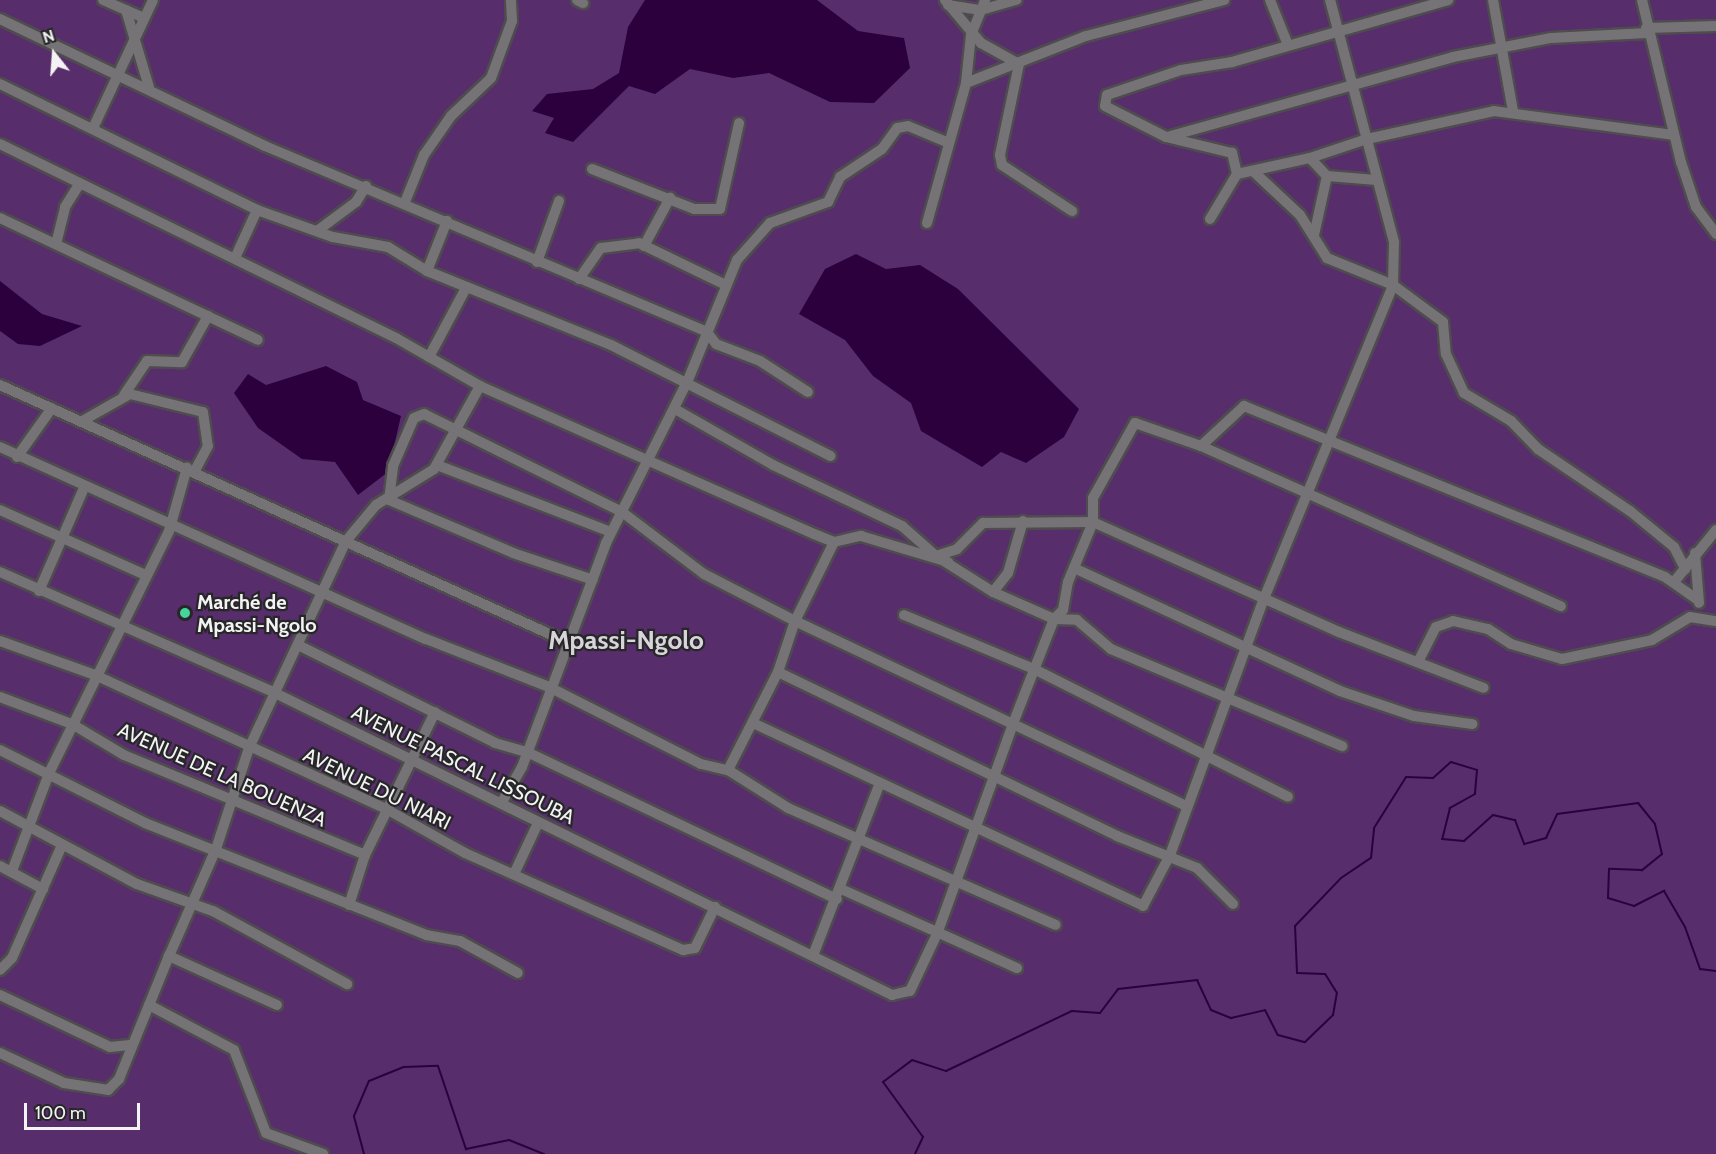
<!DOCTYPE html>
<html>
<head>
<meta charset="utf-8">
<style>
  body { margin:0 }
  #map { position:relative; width:1716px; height:1154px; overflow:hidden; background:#312f32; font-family:Cabin,sans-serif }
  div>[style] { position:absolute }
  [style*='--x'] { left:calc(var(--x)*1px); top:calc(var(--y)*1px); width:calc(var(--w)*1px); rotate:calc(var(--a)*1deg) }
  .green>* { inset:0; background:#572e6b; transform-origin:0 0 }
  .water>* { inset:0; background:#2c003d }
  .stream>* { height:2px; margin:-1px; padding:0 1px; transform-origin:1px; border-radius:1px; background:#2c003d }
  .roads { filter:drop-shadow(2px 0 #4e4c4e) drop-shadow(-2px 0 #4e4c4e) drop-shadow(0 2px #4e4c4e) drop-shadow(0 -2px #4e4c4e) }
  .minor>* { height:10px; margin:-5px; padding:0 5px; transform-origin:5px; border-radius:5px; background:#757376 }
  .dots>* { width:16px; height:16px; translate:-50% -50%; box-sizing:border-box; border:3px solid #272628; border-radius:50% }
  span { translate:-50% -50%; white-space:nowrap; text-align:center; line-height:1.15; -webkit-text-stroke:4.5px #272628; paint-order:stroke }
  .poi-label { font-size:20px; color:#f4f3f4; font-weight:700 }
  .left { translate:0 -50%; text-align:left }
  .street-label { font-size:20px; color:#f4f3f4 }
  .district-label { font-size:26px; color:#d7d5d9; font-weight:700 }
  .north { position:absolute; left:24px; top:24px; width:60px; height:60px; -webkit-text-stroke:4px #272628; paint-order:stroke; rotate:343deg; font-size:16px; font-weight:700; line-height:24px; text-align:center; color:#f4f3f4 }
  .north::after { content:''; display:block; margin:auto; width:21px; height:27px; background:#f4f3f4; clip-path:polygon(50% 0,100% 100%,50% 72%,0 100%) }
  .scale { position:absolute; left:24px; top:1103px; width:116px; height:27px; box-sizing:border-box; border:3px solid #f4f3f4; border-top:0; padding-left:8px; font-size:18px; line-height:21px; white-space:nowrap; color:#f4f3f4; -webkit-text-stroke:4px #272628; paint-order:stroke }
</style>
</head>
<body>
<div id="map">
  <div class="green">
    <i style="left:0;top:0;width:1716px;height:1154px"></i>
  </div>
  <div class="water">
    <i style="clip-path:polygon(645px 0,817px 0,858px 31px,904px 38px,910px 68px,874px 103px,830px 102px,769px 73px,733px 78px,690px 69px,655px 94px,629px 86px,573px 142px,545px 133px,554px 118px,532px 111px,547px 94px,593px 89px,619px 73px,628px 27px)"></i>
    <i style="clip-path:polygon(856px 254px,886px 269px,920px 265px,958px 289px,1079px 409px,1064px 437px,1026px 463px,1001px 452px,982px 467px,921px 431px,911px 403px,873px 376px,845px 340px,799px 314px,825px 269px)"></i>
    <i style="clip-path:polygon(0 281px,42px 314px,82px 326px,40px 346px,18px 344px,0 331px)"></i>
    <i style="clip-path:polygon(326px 366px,357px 382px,363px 400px,401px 416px,388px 472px,358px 495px,335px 462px,302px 459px,258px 428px,234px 393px,248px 374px,266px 385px)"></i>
  </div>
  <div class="stream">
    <i style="--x:364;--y:1154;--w:39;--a:-105"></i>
    <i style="--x:354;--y:1116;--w:38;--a:-67"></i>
    <i style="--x:369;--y:1081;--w:38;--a:-22"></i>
    <i style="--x:404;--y:1067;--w:34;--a:-2"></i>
    <i style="--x:438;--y:1066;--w:88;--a:71.4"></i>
    <i style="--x:466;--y:1149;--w:44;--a:-11.8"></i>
    <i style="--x:509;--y:1140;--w:38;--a:22"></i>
    <i style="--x:915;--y:1154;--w:19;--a:-65"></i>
    <i style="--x:923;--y:1137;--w:68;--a:-126"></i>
    <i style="--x:883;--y:1082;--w:36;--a:-37"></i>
    <i style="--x:912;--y:1060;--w:36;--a:18"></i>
    <i style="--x:946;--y:1071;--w:140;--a:-25.5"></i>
    <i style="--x:1072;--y:1011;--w:28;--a:4"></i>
    <i style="--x:1100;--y:1013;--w:30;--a:-53"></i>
    <i style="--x:1118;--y:989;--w:80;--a:-6.5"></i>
    <i style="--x:1197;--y:980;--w:33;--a:65"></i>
    <i style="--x:1211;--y:1010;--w:22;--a:22"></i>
    <i style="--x:1231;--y:1018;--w:35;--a:-13"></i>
    <i style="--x:1265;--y:1010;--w:28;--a:63"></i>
    <i style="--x:1278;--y:1035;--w:28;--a:15"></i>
    <i style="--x:1305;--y:1042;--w:39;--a:-44"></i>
    <i style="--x:1333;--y:1015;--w:22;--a:-80"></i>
    <i style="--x:1337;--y:993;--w:22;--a:-122"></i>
    <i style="--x:1325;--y:974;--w:28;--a:-178"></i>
    <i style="--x:1297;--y:973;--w:47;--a:-92.4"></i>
    <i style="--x:1295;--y:926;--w:66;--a:-46.2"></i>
    <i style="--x:1341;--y:878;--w:36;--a:-34"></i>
    <i style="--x:1371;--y:858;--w:30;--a:-84"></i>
    <i style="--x:1374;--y:828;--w:60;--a:-57.9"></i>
    <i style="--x:1406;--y:777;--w:27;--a:2"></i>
    <i style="--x:1433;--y:778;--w:24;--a:-42"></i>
    <i style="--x:1451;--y:762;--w:27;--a:17"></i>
    <i style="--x:1477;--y:770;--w:24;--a:95"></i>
    <i style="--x:1475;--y:794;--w:29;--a:151"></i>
    <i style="--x:1450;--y:808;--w:32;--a:104"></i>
    <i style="--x:1442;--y:839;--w:22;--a:5"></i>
    <i style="--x:1464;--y:841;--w:39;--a:-42"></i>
    <i style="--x:1493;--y:815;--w:23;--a:13"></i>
    <i style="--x:1515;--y:820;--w:26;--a:69"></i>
    <i style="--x:1524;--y:844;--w:23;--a:-15"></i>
    <i style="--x:1546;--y:838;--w:26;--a:-65"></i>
    <i style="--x:1557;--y:814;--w:82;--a:-7.7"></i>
    <i style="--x:1638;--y:803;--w:27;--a:51"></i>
    <i style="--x:1655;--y:824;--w:31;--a:77"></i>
    <i style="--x:1662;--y:854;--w:26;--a:141"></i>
    <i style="--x:1642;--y:870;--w:33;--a:-178"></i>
    <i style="--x:1609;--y:869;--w:29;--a:92"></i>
    <i style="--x:1608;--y:898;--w:27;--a:17"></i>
    <i style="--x:1634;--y:906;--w:34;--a:-27"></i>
    <i style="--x:1664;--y:891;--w:42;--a:59.7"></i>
    <i style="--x:1685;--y:927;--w:45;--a:70.3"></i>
    <i style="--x:1700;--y:969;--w:16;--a:7"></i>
  </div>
  <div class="roads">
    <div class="minor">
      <i style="--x:103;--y:0;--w:45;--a:23.7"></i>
      <i style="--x:577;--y:0;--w:7;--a:27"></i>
      <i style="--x:945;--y:0;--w:56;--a:50.1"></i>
      <i style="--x:981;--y:43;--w:43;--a:28.9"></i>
      <i style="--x:1019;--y:64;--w:93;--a:101.8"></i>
      <i style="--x:1000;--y:155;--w:10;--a:79"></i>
      <i style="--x:1002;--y:165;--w:84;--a:33.3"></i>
      <i style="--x:1270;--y:0;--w:48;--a:68.2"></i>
      <i style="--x:1493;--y:0;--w:113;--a:79.8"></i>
      <i style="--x:1642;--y:0;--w:167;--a:76.5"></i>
      <i style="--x:1681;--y:162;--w:47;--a:71.6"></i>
      <i style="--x:1696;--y:207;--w:34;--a:53"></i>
      <i style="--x:948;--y:5;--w:33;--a:9"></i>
      <i style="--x:981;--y:10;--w:37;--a:-16"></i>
      <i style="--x:126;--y:10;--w:80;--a:73.4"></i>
      <i style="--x:0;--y:19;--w:294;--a:25.6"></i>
      <i style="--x:265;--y:146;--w:480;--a:22.8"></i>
      <i style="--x:707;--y:332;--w:15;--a:53"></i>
      <i style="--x:716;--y:344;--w:47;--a:21.1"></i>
      <i style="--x:760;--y:361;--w:57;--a:32.9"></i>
      <i style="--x:1646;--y:28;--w:70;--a:-1.6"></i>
      <i style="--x:966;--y:83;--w:129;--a:-21.4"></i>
      <i style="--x:1086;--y:36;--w:143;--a:-14.6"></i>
      <i style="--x:0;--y:84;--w:286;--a:26.1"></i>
      <i style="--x:257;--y:210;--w:81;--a:19.6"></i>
      <i style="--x:333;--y:237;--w:56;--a:10.3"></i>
      <i style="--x:388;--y:247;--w:46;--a:31.6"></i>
      <i style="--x:427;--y:271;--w:198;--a:21.9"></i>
      <i style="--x:611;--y:345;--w:246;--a:26.8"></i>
      <i style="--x:94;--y:126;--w:139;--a:-64.9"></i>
      <i style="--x:1167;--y:137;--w:297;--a:-15.6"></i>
      <i style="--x:1453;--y:57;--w:100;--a:-11"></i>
      <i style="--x:1551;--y:38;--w:96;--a:-3"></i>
      <i style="--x:0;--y:144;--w:441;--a:26.1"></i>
      <i style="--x:396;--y:338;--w:97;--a:29.7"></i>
      <i style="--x:480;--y:386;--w:365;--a:23.9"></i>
      <i style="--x:814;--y:534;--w:22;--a:22"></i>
      <i style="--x:834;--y:542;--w:28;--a:-13"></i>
      <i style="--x:861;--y:536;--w:91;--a:16.6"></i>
      <i style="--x:1310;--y:158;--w:60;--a:-18.4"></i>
      <i style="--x:1367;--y:139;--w:130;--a:-12.4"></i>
      <i style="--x:1494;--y:111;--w:181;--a:7.6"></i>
      <i style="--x:592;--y:169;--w:110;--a:21.4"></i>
      <i style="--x:694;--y:209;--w:26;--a:0"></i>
      <i style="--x:720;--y:209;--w:88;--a:-77.5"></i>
      <i style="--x:1253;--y:171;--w:64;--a:43.1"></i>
      <i style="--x:1300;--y:215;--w:51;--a:57.9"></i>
      <i style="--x:1327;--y:258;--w:71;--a:22.2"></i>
      <i style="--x:1393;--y:285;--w:62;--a:36.5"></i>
      <i style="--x:1443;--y:322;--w:32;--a:85"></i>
      <i style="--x:1446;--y:354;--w:43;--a:65.2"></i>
      <i style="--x:1464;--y:393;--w:55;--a:30.8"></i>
      <i style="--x:1511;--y:421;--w:39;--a:46"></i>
      <i style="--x:1538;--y:449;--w:111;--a:34"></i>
      <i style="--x:1630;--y:511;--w:57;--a:39.3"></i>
      <i style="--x:1674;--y:547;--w:25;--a:63"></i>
      <i style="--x:1237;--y:174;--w:75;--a:-12.4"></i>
      <i style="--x:1310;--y:158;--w:25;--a:47"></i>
      <i style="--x:1327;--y:176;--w:50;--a:4.6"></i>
      <i style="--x:405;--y:202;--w:51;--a:-68"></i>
      <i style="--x:424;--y:155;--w:47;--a:-55.3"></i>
      <i style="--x:451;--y:116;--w:55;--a:-43.5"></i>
      <i style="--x:491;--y:78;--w:61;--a:-69.8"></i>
      <i style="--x:512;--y:21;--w:21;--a:-93"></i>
      <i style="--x:0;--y:218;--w:285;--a:25.3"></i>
      <i style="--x:1210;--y:219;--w:52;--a:-59"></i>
      <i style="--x:1237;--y:174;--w:22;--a:-103"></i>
      <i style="--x:1232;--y:153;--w:68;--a:-166.4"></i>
      <i style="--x:1166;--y:137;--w:68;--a:-153.1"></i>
      <i style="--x:1105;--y:106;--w:11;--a:-80"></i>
      <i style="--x:1107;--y:95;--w:78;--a:-18.7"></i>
      <i style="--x:1181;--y:70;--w:52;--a:-8.9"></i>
      <i style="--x:1232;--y:62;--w:225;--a:-16"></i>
      <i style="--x:927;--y:223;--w:145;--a:-74.4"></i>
      <i style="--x:966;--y:83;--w:48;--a:-84.1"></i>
      <i style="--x:971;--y:35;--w:38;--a:-68"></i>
      <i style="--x:317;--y:231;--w:49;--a:-36.6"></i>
      <i style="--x:356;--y:202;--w:19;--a:-58"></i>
      <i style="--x:1314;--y:235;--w:60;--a:-77.6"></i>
      <i style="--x:56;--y:244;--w:38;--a:-76"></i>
      <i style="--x:65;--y:207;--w:28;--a:-58"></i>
      <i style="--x:644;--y:246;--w:55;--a:-61.6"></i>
      <i style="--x:235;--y:258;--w:53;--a:-65.4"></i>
      <i style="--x:537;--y:262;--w:65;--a:-70.2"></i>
      <i style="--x:427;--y:271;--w:54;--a:-68.2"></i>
      <i style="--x:579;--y:279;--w:38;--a:-55"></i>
      <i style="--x:601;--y:248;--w:38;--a:-7"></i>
      <i style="--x:639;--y:243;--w:97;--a:25.8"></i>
      <i style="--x:429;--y:357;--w:78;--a:-61.8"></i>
      <i style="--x:0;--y:385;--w:620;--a:24.38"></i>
      <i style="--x:124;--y:395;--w:41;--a:-55.9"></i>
      <i style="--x:147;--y:361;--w:35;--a:2"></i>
      <i style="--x:182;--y:362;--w:53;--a:-60.5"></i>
      <i style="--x:675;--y:409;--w:113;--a:29.7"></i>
      <i style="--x:773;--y:465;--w:143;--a:25.3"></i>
      <i style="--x:902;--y:526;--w:45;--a:41.4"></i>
      <i style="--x:936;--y:556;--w:67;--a:32.3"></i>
      <i style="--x:993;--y:592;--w:67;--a:23.9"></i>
      <i style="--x:1054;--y:619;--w:23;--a:2"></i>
      <i style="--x:1077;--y:620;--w:45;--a:40.5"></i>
      <i style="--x:1111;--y:649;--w:251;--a:22.8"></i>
      <i style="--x:84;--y:420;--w:53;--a:-29.5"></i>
      <i style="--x:130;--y:394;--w:75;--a:13.9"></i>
      <i style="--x:203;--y:412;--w:34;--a:82"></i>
      <i style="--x:208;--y:446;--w:27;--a:118"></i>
      <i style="--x:1201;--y:446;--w:394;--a:24"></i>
      <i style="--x:0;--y:447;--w:467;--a:24.3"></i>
      <i style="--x:426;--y:639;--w:132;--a:21.3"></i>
      <i style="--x:549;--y:687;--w:170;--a:26.9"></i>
      <i style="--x:701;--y:764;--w:28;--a:13"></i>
      <i style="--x:728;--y:770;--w:71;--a:32.3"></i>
      <i style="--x:788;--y:808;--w:292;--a:23.6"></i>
      <i style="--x:17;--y:457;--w:60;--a:-54.5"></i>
      <i style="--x:437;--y:465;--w:186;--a:21.1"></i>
      <i style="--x:389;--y:500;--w:34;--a:-83"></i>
      <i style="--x:393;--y:466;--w:52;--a:-66.4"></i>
      <i style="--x:414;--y:418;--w:11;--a:-22"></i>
      <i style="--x:424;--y:414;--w:221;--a:26.3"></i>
      <i style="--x:622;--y:512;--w:103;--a:37.1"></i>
      <i style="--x:704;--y:574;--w:102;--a:27.3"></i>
      <i style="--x:795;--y:621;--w:433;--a:25.3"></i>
      <i style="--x:389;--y:500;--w:135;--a:23.1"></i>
      <i style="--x:513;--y:553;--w:84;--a:18.6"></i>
      <i style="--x:0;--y:510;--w:159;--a:24.1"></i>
      <i style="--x:1695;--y:553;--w:50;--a:85.4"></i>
      <i style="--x:936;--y:556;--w:22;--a:-18"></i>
      <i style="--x:957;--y:549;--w:37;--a:-45"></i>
      <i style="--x:983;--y:523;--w:110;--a:-0.5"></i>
      <i style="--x:1093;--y:522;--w:269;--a:24.1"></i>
      <i style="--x:1339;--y:632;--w:155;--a:21.1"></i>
      <i style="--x:1074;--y:568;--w:293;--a:24.8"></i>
      <i style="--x:1340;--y:691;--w:78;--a:18.7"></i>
      <i style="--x:1414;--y:716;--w:59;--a:7.9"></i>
      <i style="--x:0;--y:572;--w:300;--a:23.7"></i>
      <i style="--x:275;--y:693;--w:687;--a:26.08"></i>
      <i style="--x:892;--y:995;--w:18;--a:-13"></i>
      <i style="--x:910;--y:991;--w:63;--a:-64.7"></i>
      <i style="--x:937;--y:934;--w:226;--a:-70.1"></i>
      <i style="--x:1014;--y:721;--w:110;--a:-68.6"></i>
      <i style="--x:1054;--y:619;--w:13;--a:-45"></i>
      <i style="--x:1063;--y:610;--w:28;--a:-80"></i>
      <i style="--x:1068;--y:582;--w:65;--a:-67.4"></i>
      <i style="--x:1093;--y:522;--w:24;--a:-90"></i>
      <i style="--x:1093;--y:498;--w:86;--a:-60.8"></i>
      <i style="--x:1135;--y:423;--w:70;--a:19.2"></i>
      <i style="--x:1201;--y:446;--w:59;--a:-42.9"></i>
      <i style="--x:1244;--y:406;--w:454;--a:22.1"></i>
      <i style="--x:1665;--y:577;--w:40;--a:34.9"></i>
      <i style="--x:1674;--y:582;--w:67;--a:-51.1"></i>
      <i style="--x:39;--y:591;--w:112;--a:-66.4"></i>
      <i style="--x:993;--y:592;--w:24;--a:-52"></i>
      <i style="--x:1008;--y:573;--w:54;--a:-73.9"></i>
      <i style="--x:904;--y:615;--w:143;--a:22.6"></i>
      <i style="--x:1036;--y:670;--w:282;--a:26.7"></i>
      <i style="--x:0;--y:641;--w:101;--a:19.7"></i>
      <i style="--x:95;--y:675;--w:323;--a:24.7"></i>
      <i style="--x:388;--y:810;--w:88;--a:29.2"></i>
      <i style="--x:465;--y:853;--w:239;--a:24"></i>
      <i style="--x:683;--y:950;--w:12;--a:-9"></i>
      <i style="--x:695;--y:948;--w:46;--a:-64"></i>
      <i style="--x:298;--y:645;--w:220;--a:26.4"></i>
      <i style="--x:495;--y:743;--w:33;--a:16"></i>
      <i style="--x:527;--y:752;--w:343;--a:25.4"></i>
      <i style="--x:1418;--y:662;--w:39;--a:-63"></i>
      <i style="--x:1436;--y:627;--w:18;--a:-19"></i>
      <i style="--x:1453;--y:621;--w:36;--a:13"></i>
      <i style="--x:1488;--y:629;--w:27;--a:33"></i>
      <i style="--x:1511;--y:644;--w:53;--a:16.4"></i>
      <i style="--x:1562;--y:659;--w:92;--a:-11.9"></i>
      <i style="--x:1652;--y:640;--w:44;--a:-31.2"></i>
      <i style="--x:1690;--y:617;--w:26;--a:9"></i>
      <i style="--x:778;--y:672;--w:54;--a:-71.6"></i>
      <i style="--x:795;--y:621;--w:88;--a:-63.7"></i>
      <i style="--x:0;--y:697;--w:77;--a:20.6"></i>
      <i style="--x:72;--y:724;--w:61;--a:30.8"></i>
      <i style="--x:124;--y:755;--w:261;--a:22.5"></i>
      <i style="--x:753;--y:723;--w:431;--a:25.1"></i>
      <i style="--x:1143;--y:906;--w:58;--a:-62.1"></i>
      <i style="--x:1170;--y:855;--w:276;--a:-69.9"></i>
      <i style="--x:1265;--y:596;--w:336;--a:-67.6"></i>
      <i style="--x:1393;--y:285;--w:43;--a:-88.7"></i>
      <i style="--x:1394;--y:242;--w:250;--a:-104.8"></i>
      <i style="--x:0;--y:750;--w:162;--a:26.7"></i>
      <i style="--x:145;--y:823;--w:302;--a:21.7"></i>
      <i style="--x:426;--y:935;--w:35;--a:10"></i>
      <i style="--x:460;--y:941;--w:66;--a:28.9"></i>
      <i style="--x:728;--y:770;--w:110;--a:-63"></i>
      <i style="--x:778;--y:672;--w:377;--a:25.8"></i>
      <i style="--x:1117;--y:836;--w:86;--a:21.8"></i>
      <i style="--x:1197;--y:868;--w:51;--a:45"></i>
      <i style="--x:502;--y:802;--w:40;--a:-60.3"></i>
      <i style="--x:522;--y:767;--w:239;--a:-69.4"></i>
      <i style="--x:606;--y:543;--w:182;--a:-63.3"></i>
      <i style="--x:688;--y:380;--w:130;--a:-67.8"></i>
      <i style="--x:737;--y:260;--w:50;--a:-48.3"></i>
      <i style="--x:770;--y:223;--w:62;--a:-19.9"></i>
      <i style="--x:828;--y:202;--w:28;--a:-64"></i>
      <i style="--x:840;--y:177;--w:50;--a:-33.7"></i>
      <i style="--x:882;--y:149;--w:26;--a:-54"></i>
      <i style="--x:897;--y:128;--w:11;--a:-10"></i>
      <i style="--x:908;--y:126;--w:44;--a:22.5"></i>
      <i style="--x:0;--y:811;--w:155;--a:28.1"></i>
      <i style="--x:137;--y:884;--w:81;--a:19.6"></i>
      <i style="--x:213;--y:911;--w:153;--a:28.6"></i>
      <i style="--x:0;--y:866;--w:49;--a:28.1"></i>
      <i style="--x:12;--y:871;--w:107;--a:-69.2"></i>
      <i style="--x:50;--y:771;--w:268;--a:-63.6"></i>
      <i style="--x:169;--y:531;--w:66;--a:-74.1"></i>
      <i style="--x:514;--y:874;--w:56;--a:-64.8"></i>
      <i style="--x:841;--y:889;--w:193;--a:24.2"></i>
      <i style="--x:349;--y:905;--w:52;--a:-72.3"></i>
      <i style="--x:365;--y:855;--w:159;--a:-63.9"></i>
      <i style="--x:814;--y:953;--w:180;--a:-68.8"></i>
      <i style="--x:0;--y:970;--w:17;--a:-45"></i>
      <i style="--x:12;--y:958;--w:124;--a:-66.1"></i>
      <i style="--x:0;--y:995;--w:122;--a:25.3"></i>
      <i style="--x:110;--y:1047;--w:20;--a:-6"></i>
      <i style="--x:149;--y:1005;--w:96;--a:27.9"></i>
      <i style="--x:234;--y:1050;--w:89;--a:68.9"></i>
      <i style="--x:266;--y:1133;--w:61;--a:20.2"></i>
      <i style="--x:277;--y:1005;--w:119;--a:-155.6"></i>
      <i style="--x:169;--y:956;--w:117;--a:-66.3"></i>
      <i style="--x:216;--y:849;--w:106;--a:-71.9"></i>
      <i style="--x:249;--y:748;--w:229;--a:-64.9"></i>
      <i style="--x:346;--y:541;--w:47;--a:-50.2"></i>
      <i style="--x:376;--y:505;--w:68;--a:-31.8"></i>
      <i style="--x:434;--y:469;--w:95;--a:-61"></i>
      <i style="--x:0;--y:1053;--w:71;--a:25.1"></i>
      <i style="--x:64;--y:1083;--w:45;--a:9"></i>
      <i style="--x:108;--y:1090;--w:16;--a:-45"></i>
      <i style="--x:119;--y:1079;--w:133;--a:-67.9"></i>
    </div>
  </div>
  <div class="dots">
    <i style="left:185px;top:613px;background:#46d49e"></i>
  </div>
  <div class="poi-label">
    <span class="left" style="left:197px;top:614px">Marché de<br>Mpassi-Ngolo</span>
  </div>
  <div class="street-label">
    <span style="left:463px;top:765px;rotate:26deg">AVENUE PASCAL LISSOUBA</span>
    <span style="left:222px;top:775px;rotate:24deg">AVENUE DE LA BOUENZA</span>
    <span style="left:377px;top:789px;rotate:26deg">AVENUE DU NIARI</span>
  </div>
  <div class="district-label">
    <span style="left:626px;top:641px">Mpassi-Ngolo</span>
  </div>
  <div class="north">N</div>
  <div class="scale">100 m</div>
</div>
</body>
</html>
